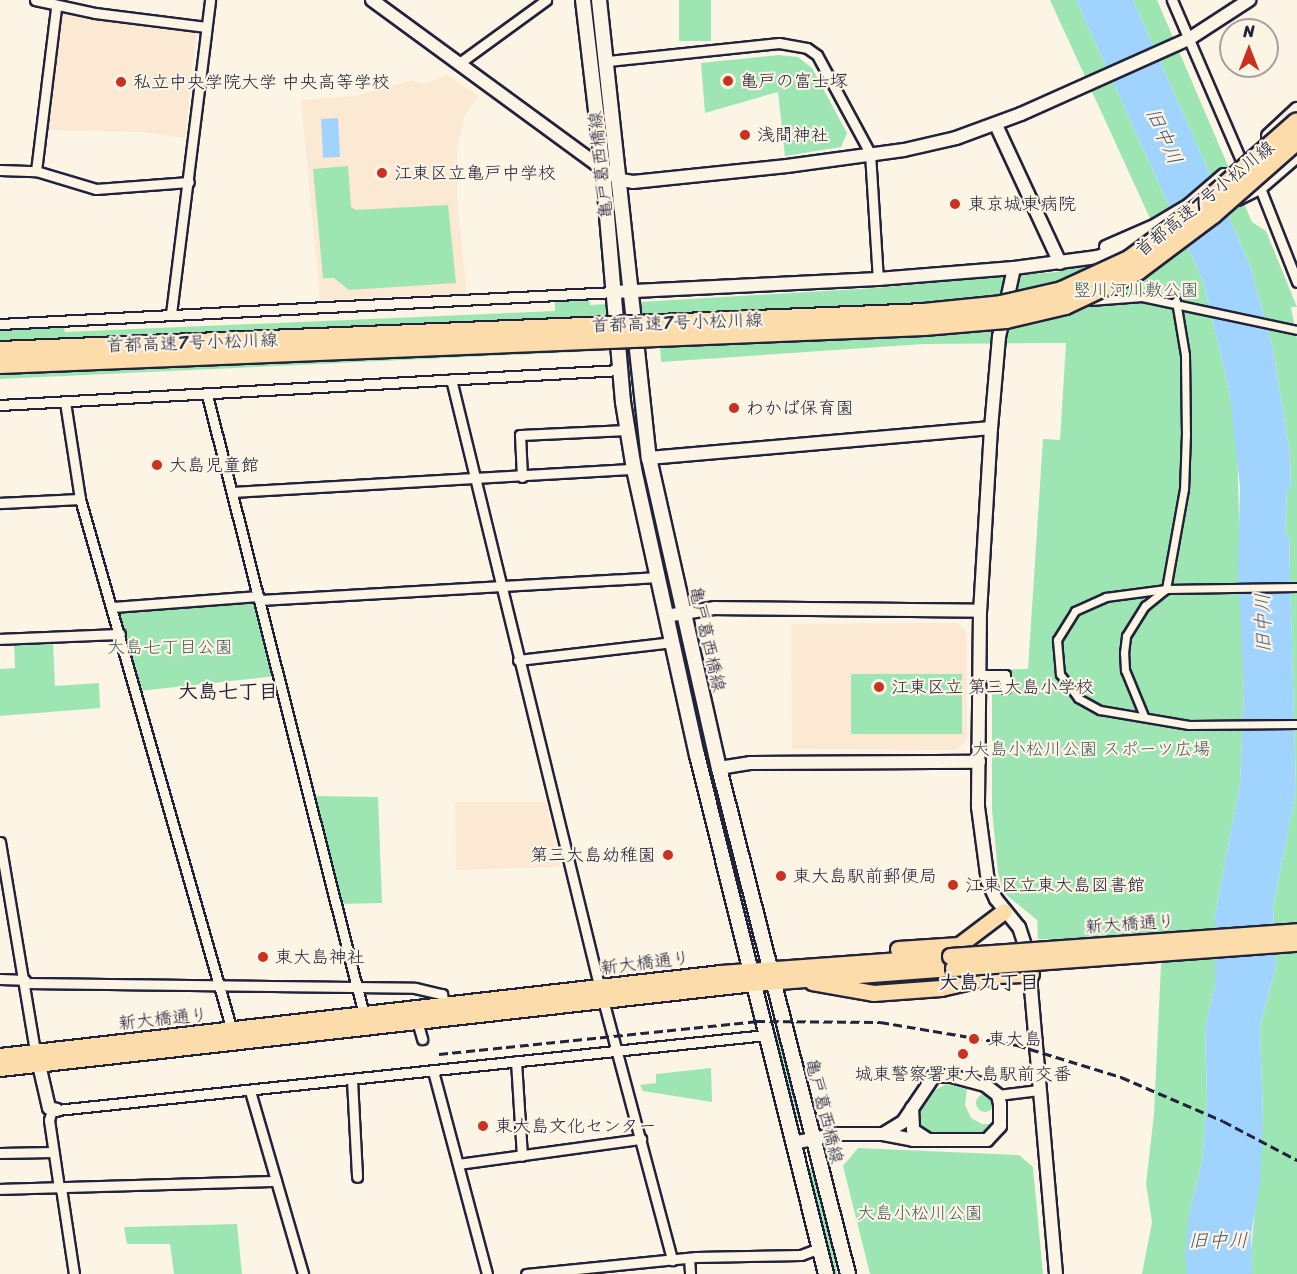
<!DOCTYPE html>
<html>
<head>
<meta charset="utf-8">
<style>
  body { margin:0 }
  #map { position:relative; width:1297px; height:1274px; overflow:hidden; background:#fcf5e5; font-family:Sriracha,"Klee One",sans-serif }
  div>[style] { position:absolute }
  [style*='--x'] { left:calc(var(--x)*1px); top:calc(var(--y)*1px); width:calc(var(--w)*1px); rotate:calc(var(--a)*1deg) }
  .built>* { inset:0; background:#fbe9d3 }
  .green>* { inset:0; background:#9de5b3; transform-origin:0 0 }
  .round { border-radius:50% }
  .water>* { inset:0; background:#a0d3fe; transform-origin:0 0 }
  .roads { filter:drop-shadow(2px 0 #22223b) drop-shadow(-2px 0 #22223b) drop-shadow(0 2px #22223b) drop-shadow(0 -2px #22223b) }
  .pedestrian>* { height:7px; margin:-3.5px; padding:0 3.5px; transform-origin:3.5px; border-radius:3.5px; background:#fcf5e5 }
  .minor>* { height:9px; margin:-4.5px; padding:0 4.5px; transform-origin:4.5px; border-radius:4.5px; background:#fcf5e5 }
  .tertiary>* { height:12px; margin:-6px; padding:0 6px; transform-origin:6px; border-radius:6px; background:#fcf5e5 }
  .secondary>* { height:14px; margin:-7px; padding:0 7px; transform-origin:7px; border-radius:7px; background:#fcf5e5 }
  .primary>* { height:15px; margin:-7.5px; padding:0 7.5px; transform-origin:7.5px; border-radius:7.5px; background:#fddcac }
  .rail>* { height:3px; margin-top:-1.5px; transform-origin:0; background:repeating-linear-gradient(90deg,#22223b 0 9px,transparent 0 13.5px) }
  .bridges { filter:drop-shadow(2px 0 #22223b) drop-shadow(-2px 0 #22223b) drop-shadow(0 2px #22223b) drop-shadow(0 -2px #22223b) }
  .primary-bridge>* { height:15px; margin:-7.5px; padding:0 7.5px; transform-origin:7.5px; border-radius:7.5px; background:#fddcac }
  .motorway-bridge>* { height:18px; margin:-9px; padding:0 9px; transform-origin:9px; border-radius:9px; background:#fddcac }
  .dots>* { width:16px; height:16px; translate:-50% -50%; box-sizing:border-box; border:3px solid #fcf5e5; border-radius:50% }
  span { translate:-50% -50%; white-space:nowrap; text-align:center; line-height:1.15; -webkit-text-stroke:4.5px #fcf5e5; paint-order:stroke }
  .poi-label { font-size:18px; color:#22223b }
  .left { translate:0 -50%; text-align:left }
  .right { translate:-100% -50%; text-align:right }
  .street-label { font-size:18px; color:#22223b }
  .park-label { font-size:18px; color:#475c5f }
  .water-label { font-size:20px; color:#485776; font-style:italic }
  .neighbourhood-label { font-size:20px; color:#22223b; font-weight:700 }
  .north { position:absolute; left:1219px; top:18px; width:60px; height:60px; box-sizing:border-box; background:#fcf5e5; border:2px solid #a5a1a1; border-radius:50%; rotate:0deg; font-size:16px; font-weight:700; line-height:24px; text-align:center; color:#22223b }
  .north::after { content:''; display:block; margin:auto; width:21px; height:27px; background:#c8321e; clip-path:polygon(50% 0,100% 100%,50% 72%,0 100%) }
</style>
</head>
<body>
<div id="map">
  <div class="built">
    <i style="clip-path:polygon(58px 13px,196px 30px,185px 138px,141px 132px,44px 130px)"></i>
    <i style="clip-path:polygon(448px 75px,479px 97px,465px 115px,457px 148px,457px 199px,467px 294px,320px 300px,301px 100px,355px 96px,412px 80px,423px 84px)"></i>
    <i style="clip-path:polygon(958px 623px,967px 633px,967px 740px,956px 750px,792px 749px,791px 624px)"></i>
    <i style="clip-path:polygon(455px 802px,546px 802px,561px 867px,456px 870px)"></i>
  </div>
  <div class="green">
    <i style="left:679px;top:0;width:32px;height:41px"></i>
    <i style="clip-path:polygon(1050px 0,1076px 0,1203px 281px,1229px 389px,1237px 445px,1244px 691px,1240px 784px,1215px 915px,1215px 984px,1205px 1028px,1207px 1098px,1202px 1162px,1189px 1213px,1187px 1274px,1142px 1274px,1152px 1222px,1146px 1184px,1154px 1114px,1161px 965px,1174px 932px,1078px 940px,1038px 939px,1037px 920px,1004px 893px,998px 873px,992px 809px,992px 670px,1028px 669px,1043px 439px,1060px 440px,1066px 343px,924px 344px,661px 362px,660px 348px,0 379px,0 330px,64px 327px,65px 332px,555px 311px,555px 300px,589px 298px,590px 305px,875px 288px,1057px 272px,1098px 262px,1159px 238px)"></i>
    <i style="clip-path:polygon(1133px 0,1157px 0,1252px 222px,1266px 231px,1297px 307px,1291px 307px,1297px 339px,1297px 1274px,1252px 1274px,1251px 1252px,1263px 1120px,1260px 1026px,1276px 966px,1273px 907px,1296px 790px,1289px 536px,1285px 536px,1287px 489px,1291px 489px,1290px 454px,1273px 349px,1250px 265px)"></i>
    <i style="clip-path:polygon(779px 55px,798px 57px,812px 68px,847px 133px,841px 147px,785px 156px,778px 92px,705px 113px,701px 63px)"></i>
    <i style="clip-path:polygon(348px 166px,351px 207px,356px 210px,448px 205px,456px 283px,349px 290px,334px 278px,323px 278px,313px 169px)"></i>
    <i style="clip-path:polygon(259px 602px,278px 676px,139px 691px,119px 610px)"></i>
    <i style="clip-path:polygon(53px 641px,55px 686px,99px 683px,100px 708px,0 716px,0 669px,15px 668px,14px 642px)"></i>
    <i style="left:851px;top:674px;width:111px;height:60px"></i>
    <i style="clip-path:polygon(695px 707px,717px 782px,720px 805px,716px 806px)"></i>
    <i style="clip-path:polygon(314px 796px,378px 797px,382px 903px,340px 904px)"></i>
    <i style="clip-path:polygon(774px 1033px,779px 1033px,802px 1122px,799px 1123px)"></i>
    <i style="clip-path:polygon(711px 1068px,712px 1102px,643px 1091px,640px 1085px,656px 1083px,656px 1074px)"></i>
    <i style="clip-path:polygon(946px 1084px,967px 1089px,965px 1105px,971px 1118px,982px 1124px,996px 1124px,986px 1137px,930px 1135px,919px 1128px,918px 1113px,930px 1093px)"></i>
    <i class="round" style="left:976px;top:1094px;width:18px;height:18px"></i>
    <i style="clip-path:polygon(858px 1148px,1019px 1155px,1033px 1167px,1043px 1274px,870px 1274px,843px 1166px)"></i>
    <i style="clip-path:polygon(814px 1167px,830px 1227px,837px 1274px,831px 1274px,809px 1168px)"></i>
    <i style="clip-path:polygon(237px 1224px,242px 1274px,174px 1274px,170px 1244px,127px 1244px,124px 1227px)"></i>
  </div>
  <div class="water">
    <i style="clip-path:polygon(1076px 0,1133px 0,1250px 265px,1273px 349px,1290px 454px,1291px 489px,1287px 489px,1285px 535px,1289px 536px,1296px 790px,1273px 907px,1276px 966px,1260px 1026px,1263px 1120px,1260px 1183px,1251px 1234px,1252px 1274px,1187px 1274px,1185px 1257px,1189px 1213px,1202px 1162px,1207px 1098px,1205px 1028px,1215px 984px,1215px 915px,1240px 784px,1244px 691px,1238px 570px,1240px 487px,1229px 389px,1203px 281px)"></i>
    <i style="left:338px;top:118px;width:39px;height:17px;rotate:87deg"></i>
  </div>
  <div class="roads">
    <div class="pedestrian">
      <i style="--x:1090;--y:301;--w:52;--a:-4.4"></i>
      <i style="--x:1142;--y:297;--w:158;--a:12"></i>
      <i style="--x:1176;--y:301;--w:55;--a:80.5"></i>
      <i style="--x:1185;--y:355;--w:78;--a:89.3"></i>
      <i style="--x:1186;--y:433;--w:56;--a:92"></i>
      <i style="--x:1184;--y:489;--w:102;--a:100.2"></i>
      <i style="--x:1166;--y:589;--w:61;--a:172.4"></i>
      <i style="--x:1106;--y:597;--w:34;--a:156"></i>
      <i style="--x:1075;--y:611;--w:34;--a:122"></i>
      <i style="--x:1057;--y:640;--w:34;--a:85"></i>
      <i style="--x:1060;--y:674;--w:30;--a:53"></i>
      <i style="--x:1078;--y:698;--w:25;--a:29"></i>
      <i style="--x:1100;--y:710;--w:90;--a:9.6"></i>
      <i style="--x:1189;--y:725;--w:108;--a:-0.5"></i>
      <i style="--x:1144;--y:716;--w:50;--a:-112.4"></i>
      <i style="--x:1125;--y:670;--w:17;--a:-93"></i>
      <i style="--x:1124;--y:653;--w:17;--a:-83"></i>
      <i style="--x:1126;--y:636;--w:36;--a:-58"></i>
      <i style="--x:1145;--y:606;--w:27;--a:-39"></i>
      <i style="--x:1166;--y:589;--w:131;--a:-0.9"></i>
    </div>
    <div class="minor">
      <i style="--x:35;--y:0;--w:61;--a:12.2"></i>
      <i style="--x:95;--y:13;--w:112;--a:7.2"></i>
      <i style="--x:1172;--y:0;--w:174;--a:66.7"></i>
      <i style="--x:608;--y:61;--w:172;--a:-6"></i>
      <i style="--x:779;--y:43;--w:28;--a:10"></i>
      <i style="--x:807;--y:48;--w:12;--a:35"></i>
      <i style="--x:817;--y:55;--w:111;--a:61.6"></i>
      <i style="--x:870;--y:153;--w:126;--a:86.4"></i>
      <i style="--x:458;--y:64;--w:109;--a:-36"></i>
      <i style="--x:0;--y:170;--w:36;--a:2"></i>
      <i style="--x:36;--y:171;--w:63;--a:16.7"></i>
      <i style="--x:96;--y:189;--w:93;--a:-4.3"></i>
      <i style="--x:36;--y:171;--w:165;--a:-83"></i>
      <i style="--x:1260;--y:188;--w:101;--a:68.5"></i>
      <i style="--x:171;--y:314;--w:316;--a:-82.9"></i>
      <i style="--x:0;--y:324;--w:615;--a:-2.98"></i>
      <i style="--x:451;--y:379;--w:620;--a:76.28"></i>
      <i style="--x:598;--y:981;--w:289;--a:75.1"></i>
      <i style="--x:207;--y:395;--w:640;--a:75.79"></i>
      <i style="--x:65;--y:402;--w:98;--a:81.2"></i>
      <i style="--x:80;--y:499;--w:553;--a:74.05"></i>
      <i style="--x:0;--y:405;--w:621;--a:-3.23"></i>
      <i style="--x:522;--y:477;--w:42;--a:-92.7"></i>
      <i style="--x:520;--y:435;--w:107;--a:-2.7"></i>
      <i style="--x:232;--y:492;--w:403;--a:-3.3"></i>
      <i style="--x:0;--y:503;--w:80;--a:-2.9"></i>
      <i style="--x:260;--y:600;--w:398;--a:-3.3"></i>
      <i style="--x:113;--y:607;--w:146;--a:-4.3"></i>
      <i style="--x:0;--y:639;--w:120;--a:-2.4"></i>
      <i style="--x:518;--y:660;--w:156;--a:-6.6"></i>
      <i style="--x:979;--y:675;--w:26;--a:0"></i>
      <i style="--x:1005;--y:675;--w:13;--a:90"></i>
      <i style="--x:0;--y:842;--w:213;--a:80.5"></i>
      <i style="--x:0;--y:979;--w:25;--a:2"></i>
      <i style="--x:26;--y:983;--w:389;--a:0.7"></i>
      <i style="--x:415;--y:988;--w:28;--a:13"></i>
      <i style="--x:442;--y:994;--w:12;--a:81"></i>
      <i style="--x:417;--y:1021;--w:19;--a:74"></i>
      <i style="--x:516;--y:1061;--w:95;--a:86.4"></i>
      <i style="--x:433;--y:1071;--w:210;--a:75.1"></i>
      <i style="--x:352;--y:1080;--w:97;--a:87"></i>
      <i style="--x:250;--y:1091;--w:191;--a:73.8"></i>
      <i style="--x:998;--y:1095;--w:41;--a:-7"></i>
      <i style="--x:52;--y:1110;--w:10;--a:107"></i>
      <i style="--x:49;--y:1120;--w:69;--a:81.6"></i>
      <i style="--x:57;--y:1110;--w:713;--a:-6.04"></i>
      <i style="--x:0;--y:1153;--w:53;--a:-1.1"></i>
      <i style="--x:458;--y:1164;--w:185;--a:-7.8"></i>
      <i style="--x:61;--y:1188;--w:87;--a:81.4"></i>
      <i style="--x:0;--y:1189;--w:276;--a:-1.7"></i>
      <i style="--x:689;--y:1258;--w:16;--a:86"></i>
      <i style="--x:526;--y:1274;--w:171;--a:-5.7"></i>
      <i style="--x:696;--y:1257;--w:105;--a:-1.1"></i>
      <i style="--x:801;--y:1255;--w:19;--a:-21"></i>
    </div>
    <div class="tertiary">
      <i style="--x:372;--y:0;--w:286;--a:36.2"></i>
      <i style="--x:603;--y:169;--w:21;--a:31"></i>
      <i style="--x:621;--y:180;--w:12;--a:9"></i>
      <i style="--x:633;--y:182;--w:155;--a:-5.9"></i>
      <i style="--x:787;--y:166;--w:118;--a:-7.8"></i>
      <i style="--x:904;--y:150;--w:53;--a:-13"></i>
      <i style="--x:956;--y:138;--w:69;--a:-20.3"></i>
      <i style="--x:1021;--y:114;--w:184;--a:-24.1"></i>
      <i style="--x:1189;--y:39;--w:72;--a:-33"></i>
      <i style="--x:996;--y:125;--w:152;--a:65.1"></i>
      <i style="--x:1268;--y:136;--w:40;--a:-43"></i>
      <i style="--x:1237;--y:199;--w:25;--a:-26"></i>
      <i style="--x:1260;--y:188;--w:49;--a:-40.9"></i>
      <i style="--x:1106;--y:247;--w:55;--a:-23.7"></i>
      <i style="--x:1156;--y:225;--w:39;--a:-31"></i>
      <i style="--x:1189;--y:205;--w:46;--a:-40.6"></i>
      <i style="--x:1014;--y:268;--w:71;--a:102.3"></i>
      <i style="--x:999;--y:337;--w:91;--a:95"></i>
      <i style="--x:991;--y:428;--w:183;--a:93.4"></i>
      <i style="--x:980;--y:611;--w:196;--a:90.6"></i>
      <i style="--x:978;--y:807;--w:76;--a:82.4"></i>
      <i style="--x:988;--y:882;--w:19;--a:65"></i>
      <i style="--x:996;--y:899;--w:36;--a:51"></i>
      <i style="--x:1019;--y:927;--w:28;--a:72"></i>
      <i style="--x:1028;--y:954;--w:321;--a:85"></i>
      <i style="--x:614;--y:292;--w:264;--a:-2.8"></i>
      <i style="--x:878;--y:279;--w:136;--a:-4.6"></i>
      <i style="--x:1014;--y:268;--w:84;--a:-7.5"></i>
      <i style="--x:1097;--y:257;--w:51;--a:-17"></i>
      <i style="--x:649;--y:458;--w:343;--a:-5"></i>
      <i style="--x:666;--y:616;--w:50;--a:-9.3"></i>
      <i style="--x:715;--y:608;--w:265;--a:0.6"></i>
      <i style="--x:719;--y:768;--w:31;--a:-9"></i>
      <i style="--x:750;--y:763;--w:229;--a:-0.3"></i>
      <i style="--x:37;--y:1056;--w:53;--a:77"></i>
      <i style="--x:49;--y:1108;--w:8;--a:14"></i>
      <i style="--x:912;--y:1108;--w:22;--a:87"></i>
      <i style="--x:913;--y:1130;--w:17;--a:33"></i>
      <i style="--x:793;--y:1143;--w:46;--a:-11.3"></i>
      <i style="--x:838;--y:1134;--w:45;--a:0"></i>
      <i style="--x:883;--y:1134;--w:31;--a:11"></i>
      <i style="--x:913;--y:1140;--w:74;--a:0"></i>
      <i style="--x:987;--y:1140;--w:19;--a:-47"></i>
      <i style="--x:1000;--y:1126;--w:22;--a:-90"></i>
      <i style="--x:1000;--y:1104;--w:9;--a:-103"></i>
      <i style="--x:998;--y:1095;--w:16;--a:-142"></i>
      <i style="--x:985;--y:1085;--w:35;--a:-165"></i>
      <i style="--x:951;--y:1076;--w:17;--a:180"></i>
      <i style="--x:934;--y:1076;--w:55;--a:124"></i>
      <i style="--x:903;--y:1122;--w:23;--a:149"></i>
    </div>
    <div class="secondary">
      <i style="--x:583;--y:0;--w:170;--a:83.3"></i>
      <i style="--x:603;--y:169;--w:234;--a:85.1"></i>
      <i style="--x:623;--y:402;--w:68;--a:80.7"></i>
      <i style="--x:634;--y:469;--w:293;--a:77.6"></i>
      <i style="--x:697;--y:755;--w:535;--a:76.04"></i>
      <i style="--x:599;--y:0;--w:461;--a:83.8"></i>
      <i style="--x:649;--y:458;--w:318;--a:77.3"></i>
      <i style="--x:719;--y:768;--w:522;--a:75.7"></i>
    </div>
    <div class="primary">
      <i style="--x:898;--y:949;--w:61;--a:-3.8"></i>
      <i style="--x:959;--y:945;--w:56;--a:-37.1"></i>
      <i style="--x:812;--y:982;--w:62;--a:10.2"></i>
      <i style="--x:873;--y:993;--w:68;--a:-4.2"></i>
      <i style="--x:941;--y:988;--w:57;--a:-13.3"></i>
      <i style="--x:996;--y:975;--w:35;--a:-2"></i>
      <i style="--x:0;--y:1056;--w:726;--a:-6.57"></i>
      <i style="--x:721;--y:973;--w:230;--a:-4.2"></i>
      <i style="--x:0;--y:1068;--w:758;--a:-6.44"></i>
      <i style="--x:753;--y:983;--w:201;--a:-4.3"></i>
    </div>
  </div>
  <div class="rail">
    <i style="--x:439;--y:1054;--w:319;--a:-5.9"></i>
    <i style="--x:756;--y:1021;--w:124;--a:0.5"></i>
    <i style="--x:880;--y:1022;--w:139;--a:9.5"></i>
    <i style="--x:1017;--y:1045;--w:109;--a:17.1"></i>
    <i style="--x:1121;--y:1077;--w:111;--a:23.3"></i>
    <i style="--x:1223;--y:1121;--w:84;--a:27.8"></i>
  </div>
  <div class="bridges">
    <div class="primary-bridge">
      <i style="--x:950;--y:956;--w:348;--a:-4.1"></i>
      <i style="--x:953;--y:968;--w:345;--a:-4.2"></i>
    </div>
    <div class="motorway-bridge">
      <i style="--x:0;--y:351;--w:925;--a:-2.35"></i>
      <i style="--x:924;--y:313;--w:77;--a:-5.9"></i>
      <i style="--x:1001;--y:305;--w:63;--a:-12.9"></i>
      <i style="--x:1062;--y:291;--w:74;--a:-24.8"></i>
      <i style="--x:1129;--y:260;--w:92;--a:-36.6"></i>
      <i style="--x:1203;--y:205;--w:125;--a:-41.4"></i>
      <i style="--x:0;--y:364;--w:925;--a:-2.35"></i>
      <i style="--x:924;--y:326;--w:82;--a:-4.9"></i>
      <i style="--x:1006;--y:319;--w:61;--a:-13.3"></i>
      <i style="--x:1065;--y:305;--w:80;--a:-25.3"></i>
      <i style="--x:1137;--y:271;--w:95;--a:-36.9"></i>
      <i style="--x:1213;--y:214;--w:112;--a:-41.4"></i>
    </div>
  </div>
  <div class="dots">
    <i style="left:728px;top:81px;background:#c8321e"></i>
    <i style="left:121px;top:82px;background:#c8321e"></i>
    <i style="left:745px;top:135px;background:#c8321e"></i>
    <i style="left:382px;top:173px;background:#c8321e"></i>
    <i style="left:955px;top:204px;background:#c8321e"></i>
    <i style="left:734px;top:408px;background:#c8321e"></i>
    <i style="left:157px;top:465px;background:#c8321e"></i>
    <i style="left:879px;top:687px;background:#c8321e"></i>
    <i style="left:668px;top:855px;background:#c8321e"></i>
    <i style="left:781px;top:876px;background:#c8321e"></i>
    <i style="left:953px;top:885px;background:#c8321e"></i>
    <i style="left:263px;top:957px;background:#c8321e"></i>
    <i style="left:974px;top:1039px;background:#c8321e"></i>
    <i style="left:963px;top:1054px;background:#c8321e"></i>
    <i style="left:483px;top:1126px;background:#c8321e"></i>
  </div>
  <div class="poi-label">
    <span class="left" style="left:740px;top:81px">亀戸の富士塚</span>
    <span class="left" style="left:133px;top:82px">私立中央学院大学 中央高等学校</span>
    <span class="left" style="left:757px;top:135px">浅間神社</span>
    <span class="left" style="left:394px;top:173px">江東区立亀戸中学校</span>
    <span class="left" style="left:968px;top:204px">東京城東病院</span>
    <span class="left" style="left:746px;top:408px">わかば保育園</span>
    <span class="left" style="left:169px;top:465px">大島児童館</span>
    <span class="left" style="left:891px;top:687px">江東区立 第三大島小学校</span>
    <span class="right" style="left:656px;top:855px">第三大島幼稚園</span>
    <span class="left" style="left:793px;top:876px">東大島駅前郵便局</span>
    <span class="left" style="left:965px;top:885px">江東区立東大島図書館</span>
    <span class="left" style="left:275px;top:957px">東大島神社</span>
    <span class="left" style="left:988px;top:1039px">東大島</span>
    <span style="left:963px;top:1074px">城東警察署東大島駅前交番</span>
    <span class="left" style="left:495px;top:1126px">東大島文化センター</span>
  </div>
  <div class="street-label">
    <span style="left:601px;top:165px;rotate:-96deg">亀戸葛西橋線</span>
    <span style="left:1205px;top:199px;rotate:-39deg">首都高速7号小松川線</span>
    <span style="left:677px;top:323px;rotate:-2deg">首都高速7号小松川線</span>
    <span style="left:192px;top:343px;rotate:-2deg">首都高速7号小松川線</span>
    <span style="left:707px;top:639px;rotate:77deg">亀戸葛西橋線</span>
    <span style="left:1130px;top:924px;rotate:-4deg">新大橋通り</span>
    <span style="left:645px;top:963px;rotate:-7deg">新大橋通り</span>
    <span style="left:163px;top:1019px;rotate:-6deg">新大橋通り</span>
    <span style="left:824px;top:1111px;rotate:76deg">亀戸葛西橋線</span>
  </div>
  <div class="park-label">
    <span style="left:1136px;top:290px">竪川河川敷公園</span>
    <span style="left:170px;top:647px">大島七丁目公園</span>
    <span style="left:1091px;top:749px">大島小松川公園 スポーツ広場</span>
    <span style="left:920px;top:1213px">大島小松川公園</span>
  </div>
  <div class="water-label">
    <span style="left:1164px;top:136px;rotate:66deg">旧中川</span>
    <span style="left:1263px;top:623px;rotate:-91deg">旧中川</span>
    <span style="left:1218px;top:1240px">旧中川</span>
  </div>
  <div class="neighbourhood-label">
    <span style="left:228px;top:691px">大島七丁目</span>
    <span style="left:989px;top:982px">大島九丁目</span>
  </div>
  <div class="north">N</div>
</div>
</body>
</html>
